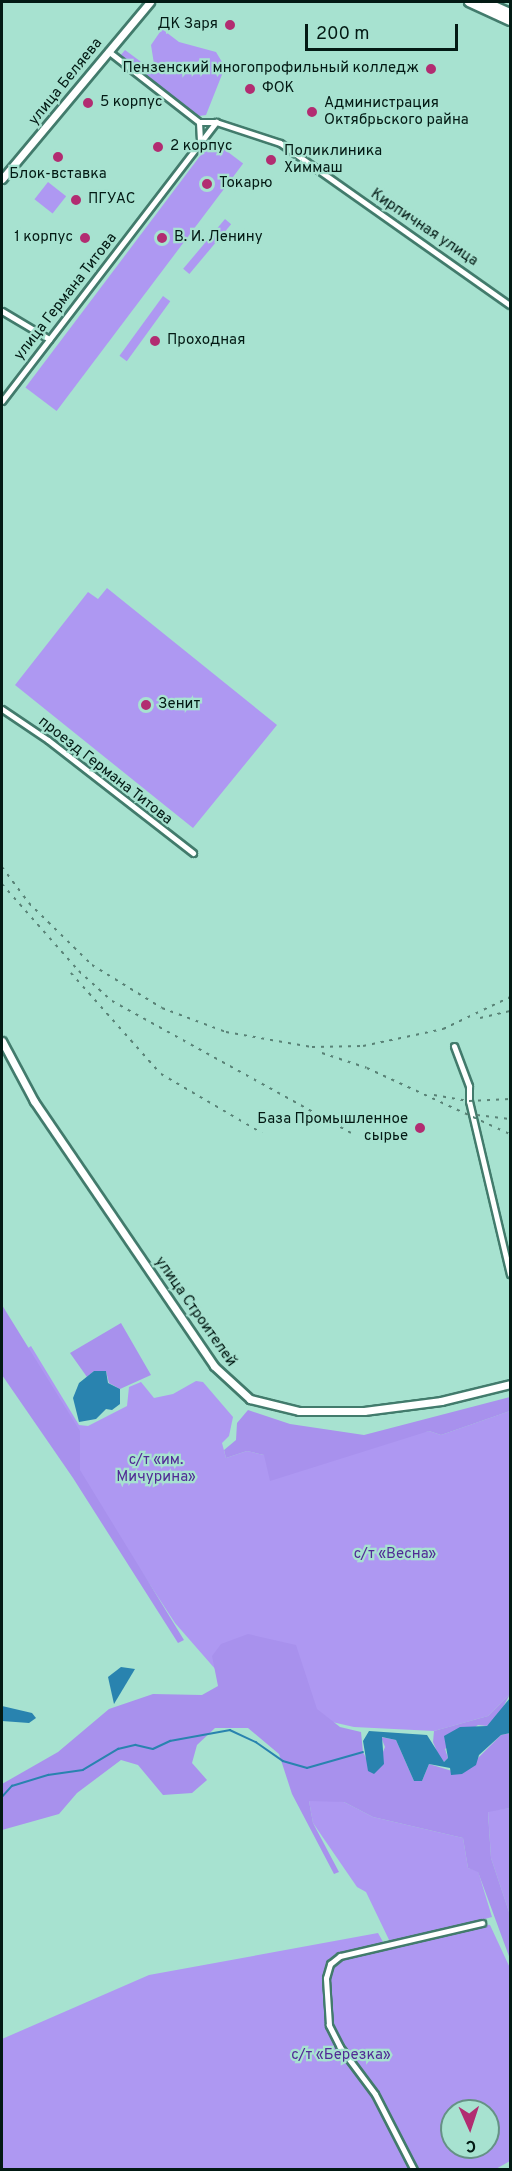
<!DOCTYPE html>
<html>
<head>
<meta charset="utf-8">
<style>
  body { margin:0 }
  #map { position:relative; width:512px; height:2171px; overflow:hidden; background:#a7e2d0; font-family:Overpass,sans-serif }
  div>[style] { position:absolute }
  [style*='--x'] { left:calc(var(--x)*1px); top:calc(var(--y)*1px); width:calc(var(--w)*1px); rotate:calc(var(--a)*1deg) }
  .green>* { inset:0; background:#ae98f2; transform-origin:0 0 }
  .forest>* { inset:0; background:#a891ed }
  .water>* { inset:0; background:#2983af }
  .stream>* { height:1.5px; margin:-0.75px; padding:0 0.75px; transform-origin:0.75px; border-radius:0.75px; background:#2983af }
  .roads { filter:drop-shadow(2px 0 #427b6c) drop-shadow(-2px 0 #427b6c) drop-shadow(0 2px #427b6c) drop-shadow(0 -2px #427b6c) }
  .minor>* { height:5px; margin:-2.5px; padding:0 2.5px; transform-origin:2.5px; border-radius:2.5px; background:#fff }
  .secondary>* { height:7px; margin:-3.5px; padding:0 3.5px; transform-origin:3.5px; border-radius:3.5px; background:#fff }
  .primary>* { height:8px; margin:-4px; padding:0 4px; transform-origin:4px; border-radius:4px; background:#fff }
  .rail>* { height:1.5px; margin-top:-0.75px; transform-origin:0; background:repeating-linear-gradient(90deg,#598276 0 3px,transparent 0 9px) }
  .dots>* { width:16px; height:16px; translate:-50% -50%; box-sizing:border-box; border:3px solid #a7e2d0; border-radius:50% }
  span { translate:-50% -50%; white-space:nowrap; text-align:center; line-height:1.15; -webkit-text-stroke:4.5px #a7e2d0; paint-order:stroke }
  .poi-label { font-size:15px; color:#031a14 }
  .right { translate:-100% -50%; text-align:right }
  .left { translate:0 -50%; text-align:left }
  .street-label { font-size:15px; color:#031a14 }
  .park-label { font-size:15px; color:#512b95 }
  .frame { position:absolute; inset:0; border:3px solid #031a14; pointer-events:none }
  .north { position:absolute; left:440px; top:2099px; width:60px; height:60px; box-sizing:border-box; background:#a7e2d0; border:2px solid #659285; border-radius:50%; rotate:177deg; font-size:16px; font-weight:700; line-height:24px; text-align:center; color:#031a14 }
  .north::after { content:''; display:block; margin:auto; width:21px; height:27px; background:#b22c71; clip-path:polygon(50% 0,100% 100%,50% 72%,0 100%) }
  .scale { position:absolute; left:305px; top:24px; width:153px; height:27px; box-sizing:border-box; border:3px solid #031a14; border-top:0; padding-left:8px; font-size:18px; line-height:21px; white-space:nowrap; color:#031a14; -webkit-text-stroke:4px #a7e2d0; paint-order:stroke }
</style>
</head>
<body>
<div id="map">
  <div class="green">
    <i style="clip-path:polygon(162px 29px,179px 42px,216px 52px,225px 67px,206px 115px,199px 116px,120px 56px,125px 50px,148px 67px,154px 64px,151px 45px)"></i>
    <i style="left:212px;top:140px;width:39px;height:310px;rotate:37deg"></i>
    <i style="left:48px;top:182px;width:23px;height:22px;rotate:38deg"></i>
    <i style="left:225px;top:219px;width:8px;height:65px;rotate:40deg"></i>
    <i style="left:163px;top:296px;width:9px;height:74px;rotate:36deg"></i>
    <i style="clip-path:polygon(107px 588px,277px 725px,193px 828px,15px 685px,88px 592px,98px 599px)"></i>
    <i style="clip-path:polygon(31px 1346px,79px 1425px,88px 1426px,127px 1406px,129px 1387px,141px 1382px,154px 1398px,173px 1394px,196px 1381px,203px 1382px,233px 1417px,229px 1436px,222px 1443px,226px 1458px,247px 1451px,264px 1455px,429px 1431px,441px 1435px,510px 1411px,510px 1694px,488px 1716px,434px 1731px,354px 1727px,244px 1702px,175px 1623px,92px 1496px,13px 1358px)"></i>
    <i style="clip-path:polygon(325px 1799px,344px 1802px,373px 1817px,463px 1838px,468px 1868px,478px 1871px,492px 1917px,391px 1944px,366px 1892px,357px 1887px,313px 1823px,309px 1801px)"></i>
    <i style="clip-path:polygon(510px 1808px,510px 1915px,491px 1858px,488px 1811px)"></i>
    <i style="clip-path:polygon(evenodd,482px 1924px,490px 1925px,510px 1968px,510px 2161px,494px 2170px,2px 2169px,2px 2039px,149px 1975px,378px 1933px,387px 1949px,482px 1924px,452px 2111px,488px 2111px,488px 2147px,452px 2147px,452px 2111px)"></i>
  </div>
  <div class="forest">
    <i style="clip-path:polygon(2px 1305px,80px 1431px,80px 1470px,184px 1640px,178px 1643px,73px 1478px,2px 1375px)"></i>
    <i style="clip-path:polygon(121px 1323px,151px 1375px,120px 1389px,109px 1383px,106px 1371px,94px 1371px,87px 1377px,70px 1353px)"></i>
    <i style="clip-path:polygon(510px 1397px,510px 1411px,441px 1435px,429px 1431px,270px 1481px,264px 1455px,247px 1451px,226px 1458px,224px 1450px,236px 1440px,237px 1423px,248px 1410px,290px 1424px,364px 1435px)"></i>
    <i style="clip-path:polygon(248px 1634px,296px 1645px,317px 1709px,340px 1727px,361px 1732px,363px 1752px,374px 1774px,385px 1747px,381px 1737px,396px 1740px,414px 1781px,422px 1781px,429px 1764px,462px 1774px,501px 1735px,510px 1733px,510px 1808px,488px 1812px,491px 1858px,510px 1915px,510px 1959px,478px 1872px,468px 1868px,463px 1838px,373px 1817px,344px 1802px,309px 1801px,313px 1823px,339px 1872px,334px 1874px,292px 1794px,279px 1754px,248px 1728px,215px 1728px,197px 1745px,192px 1763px,207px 1780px,192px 1793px,163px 1795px,138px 1765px,121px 1760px,77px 1793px,59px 1814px,2px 1830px,2px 1784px,58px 1752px,109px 1709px,153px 1694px,202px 1695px,218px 1686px,212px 1656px,221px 1644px)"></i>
    <i style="clip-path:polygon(510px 1694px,499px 1715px,487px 1726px,478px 1725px,445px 1749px,448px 1758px,444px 1762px,440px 1759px,433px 1742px,434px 1731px,488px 1716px)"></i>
  </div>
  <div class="water">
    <i style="clip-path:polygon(94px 1371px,106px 1371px,108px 1383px,120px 1389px,120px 1404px,112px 1410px,106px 1409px,96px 1419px,79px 1422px,73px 1398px,79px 1383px)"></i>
    <i style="clip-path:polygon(121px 1667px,135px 1669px,114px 1704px,108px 1677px)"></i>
    <i style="clip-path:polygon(510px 1698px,510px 1733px,501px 1735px,479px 1755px,476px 1765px,462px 1774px,451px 1775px,450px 1768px,429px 1764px,422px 1781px,414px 1781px,396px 1740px,382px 1737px,384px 1764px,374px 1774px,368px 1771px,363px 1741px,369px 1731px,427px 1735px,444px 1762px,448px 1758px,444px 1736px,460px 1727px,487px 1726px)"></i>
    <i style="clip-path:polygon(2px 1706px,32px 1713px,36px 1718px,29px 1723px,2px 1721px)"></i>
  </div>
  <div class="stream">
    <i style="--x:2;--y:1797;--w:15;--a:-48"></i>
    <i style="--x:12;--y:1786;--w:38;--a:-17"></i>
    <i style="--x:48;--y:1775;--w:35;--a:-8"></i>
    <i style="--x:83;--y:1770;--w:41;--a:-31"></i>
    <i style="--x:118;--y:1749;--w:18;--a:-13"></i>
    <i style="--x:136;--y:1745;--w:17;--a:13"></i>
    <i style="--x:153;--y:1749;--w:19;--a:-25"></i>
    <i style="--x:170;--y:1741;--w:61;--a:-10.4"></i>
    <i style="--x:230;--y:1730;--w:29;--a:25"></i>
    <i style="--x:256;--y:1742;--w:33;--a:35"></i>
    <i style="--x:283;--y:1761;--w:25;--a:16"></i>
    <i style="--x:307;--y:1768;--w:58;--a:-15.9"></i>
  </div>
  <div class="roads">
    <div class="minor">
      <i style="--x:108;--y:51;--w:115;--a:38"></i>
      <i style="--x:199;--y:122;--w:17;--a:0"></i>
      <i style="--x:216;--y:122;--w:67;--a:18.2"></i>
      <i style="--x:280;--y:143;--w:281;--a:35.2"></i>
      <i style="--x:199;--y:122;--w:21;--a:87"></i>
      <i style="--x:2;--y:311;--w:55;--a:30.8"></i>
      <i style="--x:2;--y:401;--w:352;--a:-52.5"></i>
      <i style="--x:2;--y:709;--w:55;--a:34"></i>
      <i style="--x:48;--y:740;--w:184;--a:37.9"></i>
      <i style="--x:454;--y:1046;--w:43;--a:69.4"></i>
      <i style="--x:469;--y:1086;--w:15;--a:90"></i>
      <i style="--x:469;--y:1101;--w:178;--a:76.7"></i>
      <i style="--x:414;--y:2170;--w:85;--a:-117.2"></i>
      <i style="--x:375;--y:2094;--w:59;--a:-126.7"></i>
      <i style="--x:340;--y:2047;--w:25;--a:-117"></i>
      <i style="--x:329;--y:2025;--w:47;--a:-93.7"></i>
      <i style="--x:326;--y:1978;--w:15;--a:-74"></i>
      <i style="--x:330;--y:1964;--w:13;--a:-39"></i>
      <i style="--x:340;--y:1956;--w:146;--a:-13.1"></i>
    </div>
    <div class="secondary">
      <i style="--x:2;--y:179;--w:231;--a:-50.1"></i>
      <i style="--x:2;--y:1041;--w:68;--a:61.9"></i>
      <i style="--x:34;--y:1101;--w:320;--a:55.8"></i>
      <i style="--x:214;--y:1366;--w:49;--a:42.5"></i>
      <i style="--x:250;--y:1399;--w:50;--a:13.8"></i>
      <i style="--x:299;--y:1411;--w:65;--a:0"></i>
      <i style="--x:364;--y:1411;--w:78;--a:-7.4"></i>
      <i style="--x:441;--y:1401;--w:71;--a:-13.8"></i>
    </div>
    <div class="primary">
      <i style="--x:469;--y:2;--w:45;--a:24.9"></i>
      <i style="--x:485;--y:2;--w:27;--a:24"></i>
    </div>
  </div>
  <div class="rail">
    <i style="--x:2;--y:867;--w:45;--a:53.1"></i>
    <i style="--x:29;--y:903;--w:88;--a:44.5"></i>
    <i style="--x:92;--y:965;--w:82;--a:31.6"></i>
    <i style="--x:162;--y:1008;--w:68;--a:20.6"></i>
    <i style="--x:226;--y:1032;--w:87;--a:9.9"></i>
    <i style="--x:312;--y:1047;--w:51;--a:-1.1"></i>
    <i style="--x:363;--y:1046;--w:82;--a:-12"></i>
    <i style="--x:443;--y:1029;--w:74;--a:-25.5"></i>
    <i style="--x:2;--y:884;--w:116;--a:48.5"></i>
    <i style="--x:79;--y:971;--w:45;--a:42.3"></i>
    <i style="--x:112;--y:1001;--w:273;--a:28.9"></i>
    <i style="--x:71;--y:973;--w:135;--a:48.3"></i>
    <i style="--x:161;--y:1074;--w:117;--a:30.3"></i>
    <i style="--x:480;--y:1018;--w:31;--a:-13"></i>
    <i style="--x:322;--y:1053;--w:47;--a:18.4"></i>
    <i style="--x:367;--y:1068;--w:157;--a:24.8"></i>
    <i style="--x:434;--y:1095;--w:36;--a:10"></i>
    <i style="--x:469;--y:1101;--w:41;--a:-2.8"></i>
    <i style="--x:477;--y:1115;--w:33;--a:7"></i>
  </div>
  <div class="dots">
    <i style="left:230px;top:25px;background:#b22c71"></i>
    <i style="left:431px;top:69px;background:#b22c71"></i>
    <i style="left:250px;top:89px;background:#b22c71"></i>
    <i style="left:88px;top:103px;background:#b22c71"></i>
    <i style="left:312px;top:112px;background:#b22c71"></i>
    <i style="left:158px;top:147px;background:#b22c71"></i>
    <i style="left:58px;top:157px;background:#b22c71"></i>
    <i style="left:271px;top:160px;background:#b22c71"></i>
    <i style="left:207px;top:184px;background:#b22c71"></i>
    <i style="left:76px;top:200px;background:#b22c71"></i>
    <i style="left:85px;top:238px;background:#b22c71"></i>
    <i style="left:162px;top:238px;background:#b22c71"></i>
    <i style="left:155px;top:341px;background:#b22c71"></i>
    <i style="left:146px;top:705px;background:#b22c71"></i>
    <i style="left:420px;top:1128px;background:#b22c71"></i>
  </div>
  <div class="poi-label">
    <span class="right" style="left:218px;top:25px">ДК Заря</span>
    <span class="right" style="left:419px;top:69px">Пензенский многопрофильный колледж</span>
    <span class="left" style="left:262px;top:89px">ФОК</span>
    <span class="left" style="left:100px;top:103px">5 корпус</span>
    <span class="left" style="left:324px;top:112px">Администрация<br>Октябрьского райна</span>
    <span class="left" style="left:170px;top:147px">2 корпус</span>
    <span class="left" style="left:284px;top:160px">Поликлиника<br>Химмаш</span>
    <span style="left:58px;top:175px">Блок-вставка</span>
    <span class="left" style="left:219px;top:184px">Токарю</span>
    <span class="left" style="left:88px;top:200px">ПГУАС</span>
    <span class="right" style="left:73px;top:238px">1 корпус</span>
    <span class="left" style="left:174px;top:238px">В. И. Ленину</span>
    <span class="left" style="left:167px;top:341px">Проходная</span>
    <span class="left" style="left:158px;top:705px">Зенит</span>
    <span class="right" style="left:408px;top:1128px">База Промышленное<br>сырье</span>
  </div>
  <div class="street-label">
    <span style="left:66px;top:82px;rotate:-51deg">улица Беляева</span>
    <span style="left:424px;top:228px;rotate:34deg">Кирпичная улица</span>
    <span style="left:66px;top:297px;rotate:-52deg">улица Германа Титова</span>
    <span style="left:105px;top:771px;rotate:38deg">проезд Германа Титова</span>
    <span style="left:195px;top:1312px;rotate:55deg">улица Строителей</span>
  </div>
  <div class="park-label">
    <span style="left:156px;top:1469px">с/т «им.<br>Мичурина»</span>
    <span style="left:395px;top:1555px">с/т «Весна»</span>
    <span style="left:341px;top:2056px">с/т «Березка»</span>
  </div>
  <div class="frame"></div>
  <div class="north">С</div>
  <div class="scale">200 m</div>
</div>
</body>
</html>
